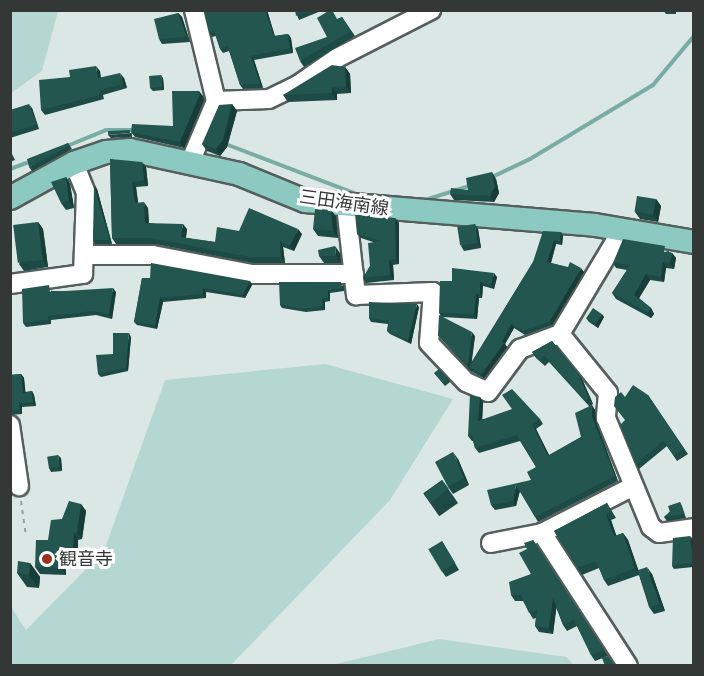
<!DOCTYPE html>
<html>
<head>
<meta charset="utf-8">
<style>
  body { margin:0 }
  #map { position:relative; width:704px; height:676px; overflow:hidden; background:#dbe7e5; font-family:"Times New Roman","Noto Sans JP",serif }
  div>[style] { position:absolute }
  [style*='--x'] { left:calc(var(--x)*1px); top:calc(var(--y)*1px); width:calc(var(--w)*1px); rotate:calc(var(--a)*1deg) }
  .green>* { inset:0; background:#b4d8d1 }
  .stream>* { height:4px; margin:-2px; padding:0 2px; transform-origin:2px; border-radius:2px; background:#79ada4 }
  .path>* { height:2px; margin-top:-1px; transform-origin:0; background:repeating-linear-gradient(90deg,#97a09e 0 4.5px,transparent 0 9px) }
  .roads { filter:drop-shadow(2px 0 #545e5c) drop-shadow(-2px 0 #545e5c) drop-shadow(0 2px #545e5c) drop-shadow(0 -2px #545e5c) }
  .minor>* { height:18px; margin:-9px; padding:0 9px; transform-origin:9px; border-radius:9px; background:#fff }
  .major>* { height:22px; margin:-11px; padding:0 11px; transform-origin:11px; border-radius:11px; background:#8ccac1 }
  .wall>* { inset:0; background:#1d4a44; transform-origin:0 0 }
  .shaded-wall>* { inset:0; background:#183c37 }
  .building>* { inset:0; background:#22564f; transform-origin:0 0 }
  .dots>* { width:16px; height:16px; translate:-50% -50%; box-sizing:border-box; border:3px solid #fff; border-radius:50% }
  span { translate:-50% -50%; white-space:nowrap; text-align:center; line-height:1.15; -webkit-text-stroke:6px #fff; paint-order:stroke }
  .street-label { font-size:18px; color:#333837 }
  .poi-label { font-size:18px; color:#333837 }
  .left { translate:0 -50%; text-align:left }
  .frame { position:absolute; inset:0; border:12px solid #333837; pointer-events:none }
</style>
</head>
<body>
<div id="map">
  <div class="green">
    <i style="clip-path:polygon(11px 10px,58px 11px,42px 71px,11px 93px)"></i>
    <i style="clip-path:polygon(325px 364px,453px 399px,390px 500px,231px 665px,11px 665px,11px 607px,26px 630px,104px 551px,165px 380px)"></i>
    <i style="clip-path:polygon(439px 639px,567px 657px,573px 665px,295px 665px,336px 664px)"></i>
  </div>
  <div class="stream">
    <i style="--x:223;--y:143;--w:146;--a:20.9"></i>
    <i style="--x:67;--y:146;--w:42;--a:-22.3"></i>
    <i style="--x:106;--y:130;--w:25;--a:0"></i>
    <i style="--x:10;--y:169;--w:23;--a:-20"></i>
    <i style="--x:490;--y:178;--w:44;--a:-25.4"></i>
    <i style="--x:530;--y:159;--w:144;--a:-31"></i>
    <i style="--x:653;--y:85;--w:64;--a:-50.1"></i>
    <i style="--x:422;--y:201;--w:52;--a:-17.7"></i>
  </div>
  <div class="path">
    <i style="--x:21;--y:501;--w:36;--a:82"></i>
  </div>
  <div class="roads">
    <div class="minor">
      <i style="--x:194;--y:10;--w:94;--a:76.4"></i>
      <i style="--x:191;--y:160;--w:64;--a:-67"></i>
      <i style="--x:216;--y:101;--w:53;--a:-2.2"></i>
      <i style="--x:269;--y:99;--w:32;--a:-26"></i>
      <i style="--x:298;--y:85;--w:47;--a:-34.7"></i>
      <i style="--x:337;--y:58;--w:106;--a:-27.1"></i>
      <i style="--x:346;--y:206;--w:90;--a:83.6"></i>
      <i style="--x:356;--y:295;--w:77;--a:-2.2"></i>
      <i style="--x:433;--y:292;--w:51;--a:94.5"></i>
      <i style="--x:429;--y:343;--w:54;--a:46.5"></i>
      <i style="--x:466;--y:382;--w:24;--a:24"></i>
      <i style="--x:488;--y:392;--w:54;--a:-53.3"></i>
      <i style="--x:520;--y:349;--w:43;--a:-20.6"></i>
      <i style="--x:622;--y:230;--w:121;--a:120.8"></i>
      <i style="--x:560;--y:334;--w:76;--a:50.9"></i>
      <i style="--x:608;--y:393;--w:25;--a:95"></i>
      <i style="--x:606;--y:418;--w:118;--a:67.6"></i>
      <i style="--x:651;--y:527;--w:10;--a:37"></i>
      <i style="--x:659;--y:533;--w:35;--a:-8"></i>
      <i style="--x:84;--y:255;--w:69;--a:0"></i>
      <i style="--x:153;--y:255;--w:101;--a:10.9"></i>
      <i style="--x:252;--y:274;--w:102;--a:0"></i>
      <i style="--x:10;--y:284;--w:74;--a:-7.8"></i>
      <i style="--x:83;--y:274;--w:81;--a:-87.9"></i>
      <i style="--x:86;--y:193;--w:32;--a:-112"></i>
      <i style="--x:10;--y:425;--w:62;--a:81.6"></i>
      <i style="--x:542;--y:533;--w:158;--a:57.1"></i>
      <i style="--x:491;--y:543;--w:52;--a:-11.1"></i>
      <i style="--x:542;--y:533;--w:103;--a:-27.1"></i>
    </div>
    <div class="major">
      <i style="--x:10;--y:198;--w:73;--a:-28.7"></i>
      <i style="--x:74;--y:163;--w:34;--a:-19"></i>
      <i style="--x:106;--y:152;--w:24;--a:-5"></i>
      <i style="--x:130;--y:150;--w:112;--a:12.4"></i>
      <i style="--x:239;--y:174;--w:71;--a:22.2"></i>
      <i style="--x:305;--y:201;--w:291;--a:4.7"></i>
      <i style="--x:595;--y:225;--w:100;--a:9.7"></i>
    </div>
  </div>
  <div class="wall">
    <i style="clip-path:polygon(267px 10px,275px 36px,288px 34px,291px 38px,293px 53px,254px 60px,263px 88px,243px 89px,240px 85px,229px 51px,223px 53px,220px 49px,216px 36px,212px 37px,209px 32px)"></i>
    <i style="clip-path:polygon(295px 10px,321px 11px,299px 20px)"></i>
    <i style="clip-path:polygon(663px 10px,676px 10px,676px 14px,666px 14px)"></i>
    <i style="clip-path:polygon(178px 13px,182px 17px,190px 42px,162px 44px,159px 39px)"></i>
    <i style="clip-path:polygon(342px 17px,355px 36px,304px 67px,300px 61px,327px 37px,338px 19px)"></i>
    <i style="clip-path:polygon(345px 67px,350px 74px,351px 93px,337px 94px,337px 100px,288px 102px,283px 95px)"></i>
    <i style="clip-path:polygon(100px 71px,101px 78px,124px 78px,127px 88px,103px 95px,104px 99px,45px 115px,41px 110px,70px 77px)"></i>
    <i style="clip-path:polygon(163px 78px,164px 90px,153px 91px,150px 88px)"></i>
    <i style="clip-path:polygon(203px 96px,204px 100px,184px 148px,135px 137px,131px 132px,173px 126px)"></i>
    <i style="clip-path:polygon(232px 104px,237px 111px,227px 147px,220px 156px,207px 151px,202px 144px)"></i>
    <i style="clip-path:polygon(32px 108px,39px 129px,10px 138px,10px 110px)"></i>
    <i style="clip-path:polygon(132px 133px,132px 137px,111px 138px,108px 135px)"></i>
    <i style="clip-path:polygon(68px 143px,72px 149px,32px 171px,29px 167px)"></i>
    <i style="clip-path:polygon(10px 150px,15px 160px,10px 162px)"></i>
    <i style="clip-path:polygon(110px 159px,146px 167px,148px 186px,136px 187px,138px 203px,148px 208px,149px 223px,187px 229px,186px 238px,215px 242px,239px 231px,302px 234px,294px 251px,283px 247px,285px 263px,253px 263px,155px 244px,116px 244px,112px 238px)"></i>
    <i style="clip-path:polygon(66px 177px,70px 184px,74px 208px,66px 210px,61px 203px)"></i>
    <i style="clip-path:polygon(496px 179px,499px 193px,494px 202px,454px 200px,450px 194px,468px 190px)"></i>
    <i style="clip-path:polygon(97px 189px,112px 244px,95px 244px,93px 240px)"></i>
    <i style="clip-path:polygon(656px 199px,661px 206px,658px 222px,640px 219px,635px 212px)"></i>
    <i style="clip-path:polygon(331px 210px,336px 217px,338px 238px,318px 236px,313px 229px)"></i>
    <i style="clip-path:polygon(395px 218px,399px 223px,399px 264px,393px 265px,394px 280px,366px 283px,363px 278px,370px 266px,373px 242px,361px 238px,357px 234px)"></i>
    <i style="clip-path:polygon(38px 222px,43px 229px,48px 267px,24px 271px,19px 264px)"></i>
    <i style="clip-path:polygon(478px 229px,481px 248px,464px 251px,461px 246px)"></i>
    <i style="clip-path:polygon(561px 232px,563px 236px,562px 245px,556px 244px,551px 263px,584px 272px,552px 325px,525px 335px,514px 328px,505px 344px,507px 347px,484px 378px,471px 371px,438px 335px,475px 336px,471px 363px,533px 262px)"></i>
    <i style="clip-path:polygon(669px 251px,669px 252px,672px 253px,676px 258px,674px 269px,666px 268px,664px 282px,650px 280px,639px 298px,651px 308px,654px 314px,651px 318px,616px 299px,612px 293px,627px 270px,616px 268px,613px 263px)"></i>
    <i style="clip-path:polygon(340px 253px,341px 263px,324px 263px,319px 256px)"></i>
    <i style="clip-path:polygon(497px 277px,494px 289px,483px 286px,482px 298px,479px 298px,477px 319px,442px 317px,439px 313px,452px 281px)"></i>
    <i style="clip-path:polygon(142px 278px,250px 281px,252px 285px,245px 298px,206px 292px,206px 298px,163px 302px,157px 329px,137px 325px,134px 322px)"></i>
    <i style="clip-path:polygon(344px 285px,344px 291px,330px 293px,330px 301px,325px 302px,325px 310px,306px 312px,282px 308px,280px 305px)"></i>
    <i style="clip-path:polygon(52px 290px,52px 291px,116px 292px,112px 319px,96px 315px,51px 320px,51px 324px,26px 327px,23px 323px)"></i>
    <i style="clip-path:polygon(419px 307px,411px 344px,390px 334px,387px 331px,388px 324px,371px 322px,369px 318px)"></i>
    <i style="clip-path:polygon(604px 317px,598px 328px,589px 322px,586px 318px)"></i>
    <i style="clip-path:polygon(131px 337px,128px 371px,101px 377px,98px 374px,113px 354px)"></i>
    <i style="clip-path:polygon(552px 341px,582px 379px,593px 404px,591px 406px,595px 410px,596px 422px,618px 481px,538px 522px,520px 491px,516px 506px,495px 510px,491px 505px,531px 480px,536px 467px,520px 441px,479px 453px,475px 448px,473px 441px,472px 441px,468px 436px,480px 397px,483px 402px,482px 419px,540px 419px,543px 424px,536px 429px,549px 455px,581px 437px,589px 406px,549px 362px,545px 366px,536px 358px,532px 352px)"></i>
    <i style="clip-path:polygon(434px 373px,448px 378px,450px 382px,445px 386px)"></i>
    <i style="clip-path:polygon(21px 374px,24px 378px,25px 392px,32px 391px,34px 395px,36px 406px,22px 407px,22px 414px,10px 415px,10px 375px)"></i>
    <i style="clip-path:polygon(648px 395px,688px 454px,677px 461px,667px 446px,639px 469px,636px 464px,625px 420px,625px 397px)"></i>
    <i style="clip-path:polygon(61px 458px,62px 471px,51px 472px,49px 468px)"></i>
    <i style="clip-path:polygon(458px 459px,469px 485px,453px 494px,448px 487px)"></i>
    <i style="left:442px;top:480px;width:28px;height:23px;rotate:55deg"></i>
    <i style="clip-path:polygon(680px 502px,682px 506px,686px 518px,667px 521px,664px 517px)"></i>
    <i style="clip-path:polygon(607px 503px,616px 518px,611px 520px,616px 536px,623px 533px,628px 540px,638px 570px,652px 574px,665px 611px,654px 614px,649px 607px,639px 575px,608px 586px,604px 580px,599px 568px,582px 575px,554px 531px)"></i>
    <i style="clip-path:polygon(81px 504px,86px 511px,82px 539px,78px 540px,78px 556px,72px 556px,73px 568px,66px 568px,66px 575px,40px 574px,35px 567px,48px 540px,62px 519px)"></i>
    <i style="clip-path:polygon(690px 536px,692px 540px,693px 549px,693px 567px,674px 569px,672px 566px)"></i>
    <i style="clip-path:polygon(533px 540px,608px 656px,595px 661px,591px 655px,577px 626px,567px 631px,563px 625px,556px 607px,553px 634px,539px 632px,535px 626px,536px 618px,533px 619px,523px 601px,515px 601px,511px 595px,531px 574px,527px 549px)"></i>
    <i style="clip-path:polygon(442px 541px,459px 570px,446px 577px,441px 570px)"></i>
    <i style="clip-path:polygon(30px 563px,40px 577px,39px 588px,27px 587px,17px 573px)"></i>
  </div>
  <div class="shaded-wall">
    <i style="clip-path:polygon(265px 10px,267px 10px,276px 41px,274px 36px)"></i>
    <i style="clip-path:polygon(178px 13px,182px 17px,190px 42px,187px 37px)"></i>
    <i style="clip-path:polygon(288px 34px,291px 38px,293px 53px,290px 48px)"></i>
    <i style="clip-path:polygon(251px 56px,254px 60px,263px 88px,260px 84px)"></i>
    <i style="clip-path:polygon(96px 66px,100px 71px,101px 83px,98px 78px)"></i>
    <i style="clip-path:polygon(345px 67px,350px 74px,351px 93px,346px 86px)"></i>
    <i style="clip-path:polygon(120px 73px,124px 78px,127px 88px,123px 84px)"></i>
    <i style="clip-path:polygon(161px 75px,163px 78px,164px 90px,162px 87px)"></i>
    <i style="clip-path:polygon(332px 87px,337px 94px,337px 100px,332px 93px)"></i>
    <i style="clip-path:polygon(199px 91px,203px 96px,204px 100px,184px 148px,180px 142px)"></i>
    <i style="clip-path:polygon(29px 104px,32px 108px,39px 129px)"></i>
    <i style="clip-path:polygon(232px 104px,237px 111px,227px 147px,220px 156px,216px 149px)"></i>
    <i style="clip-path:polygon(142px 162px,146px 167px,148px 186px,144px 180px)"></i>
    <i style="clip-path:polygon(492px 172px,496px 179px,499px 193px,494px 202px,490px 196px)"></i>
    <i style="clip-path:polygon(66px 177px,70px 184px,74px 208px,69px 201px)"></i>
    <i style="clip-path:polygon(132px 182px,136px 187px,139px 209px,135px 203px)"></i>
    <i style="clip-path:polygon(94px 186px,97px 189px,112px 244px,110px 240px)"></i>
    <i style="clip-path:polygon(656px 199px,661px 206px,658px 222px,653px 215px)"></i>
    <i style="clip-path:polygon(144px 202px,148px 208px,149px 228px,145px 223px)"></i>
    <i style="clip-path:polygon(331px 210px,336px 217px,338px 238px,333px 231px)"></i>
    <i style="clip-path:polygon(395px 218px,399px 223px,399px 264px,396px 259px)"></i>
    <i style="clip-path:polygon(38px 222px,43px 229px,48px 267px,43px 260px)"></i>
    <i style="clip-path:polygon(183px 224px,187px 229px,185px 243px,181px 237px)"></i>
    <i style="clip-path:polygon(475px 224px,478px 229px,481px 248px,478px 243px)"></i>
    <i style="clip-path:polygon(298px 229px,302px 234px,294px 251px,290px 246px)"></i>
    <i style="clip-path:polygon(561px 232px,563px 236px,562px 245px,560px 241px)"></i>
    <i style="clip-path:polygon(554px 240px,556px 244px,550px 266px,547px 262px)"></i>
    <i style="clip-path:polygon(280px 241px,283px 247px,285px 263px,281px 257px)"></i>
    <i style="clip-path:polygon(335px 246px,340px 253px,341px 263px,336px 256px)"></i>
    <i style="clip-path:polygon(672px 253px,676px 258px,674px 269px,670px 263px)"></i>
    <i style="clip-path:polygon(389px 260px,393px 265px,394px 280px,390px 275px)"></i>
    <i style="clip-path:polygon(663px 262px,666px 268px,664px 282px,661px 277px)"></i>
    <i style="clip-path:polygon(581px 268px,584px 272px,552px 325px,550px 321px)"></i>
    <i style="clip-path:polygon(494px 273px,497px 277px,494px 289px,491px 285px)"></i>
    <i style="clip-path:polygon(646px 274px,650px 280px,638px 300px,634px 295px)"></i>
    <i style="clip-path:polygon(250px 281px,252px 285px,245px 298px,243px 295px)"></i>
    <i style="clip-path:polygon(480px 282px,483px 286px,482px 298px,480px 294px)"></i>
    <i style="clip-path:polygon(113px 288px,116px 292px,112px 319px,109px 314px)"></i>
    <i style="clip-path:polygon(203px 288px,206px 292px,206px 298px,203px 294px)"></i>
    <i style="clip-path:polygon(328px 290px,330px 293px,330px 301px,328px 298px)"></i>
    <i style="clip-path:polygon(476px 294px,479px 298px,477px 319px,474px 314px)"></i>
    <i style="clip-path:polygon(160px 298px,163px 302px,157px 329px,155px 325px)"></i>
    <i style="clip-path:polygon(322px 298px,325px 302px,325px 310px,323px 306px)"></i>
    <i style="clip-path:polygon(417px 304px,419px 307px,411px 344px,408px 340px)"></i>
    <i style="clip-path:polygon(651px 308px,654px 314px,651px 318px,648px 313px)"></i>
    <i style="clip-path:polygon(602px 314px,604px 317px,598px 328px,595px 324px)"></i>
    <i style="clip-path:polygon(511px 324px,514px 328px,505px 344px,507px 347px,484px 378px,482px 374px,502px 342px)"></i>
    <i style="clip-path:polygon(472px 332px,475px 336px,471px 368px,469px 367px,471px 370px,468px 366px)"></i>
    <i style="clip-path:polygon(129px 333px,131px 337px,128px 371px,126px 368px)"></i>
    <i style="clip-path:polygon(578px 373px,582px 379px,593px 404px,589px 398px)"></i>
    <i style="clip-path:polygon(21px 374px,24px 378px,26px 397px,23px 393px)"></i>
    <i style="clip-path:polygon(32px 391px,34px 395px,36px 406px,33px 402px)"></i>
    <i style="clip-path:polygon(480px 397px,483px 402px,482px 426px,478px 421px)"></i>
    <i style="clip-path:polygon(19px 403px,22px 407px,22px 414px,20px 410px)"></i>
    <i style="clip-path:polygon(592px 405px,595px 410px,596px 422px,618px 481px,615px 476px,592px 417px)"></i>
    <i style="clip-path:polygon(532px 424px,536px 429px,552px 461px,548px 456px)"></i>
    <i style="clip-path:polygon(453px 452px,458px 459px,469px 485px,464px 478px)"></i>
    <i style="clip-path:polygon(58px 455px,61px 458px,62px 471px,60px 467px)"></i>
    <i style="clip-path:polygon(516px 485px,520px 490px,516px 506px,513px 501px)"></i>
    <i style="clip-path:polygon(81px 504px,86px 511px,82px 539px,77px 532px)"></i>
    <i style="clip-path:polygon(606px 514px,611px 520px,619px 543px,614px 536px)"></i>
    <i style="clip-path:polygon(74px 533px,78px 540px,78px 556px,73px 549px)"></i>
    <i style="clip-path:polygon(623px 533px,628px 540px,640px 575px,635px 568px)"></i>
    <i style="clip-path:polygon(690px 536px,692px 540px,693px 563px)"></i>
    <i style="clip-path:polygon(68px 549px,72px 556px,73px 568px,68px 561px)"></i>
    <i style="clip-path:polygon(61px 561px,66px 568px,66px 575px,61px 568px)"></i>
    <i style="clip-path:polygon(30px 563px,40px 577px,39px 588px,29px 575px)"></i>
    <i style="clip-path:polygon(647px 567px,652px 574px,665px 611px,660px 604px)"></i>
    <i style="clip-path:polygon(553px 598px,557px 604px,553px 634px,549px 628px)"></i>
  </div>
  <div class="building">
    <i style="clip-path:polygon(204px 10px,265px 10px,274px 36px,288px 34px,290px 48px,251px 56px,260px 84px,240px 85px,228px 46px,220px 49px,214px 31px,209px 32px)"></i>
    <i style="clip-path:polygon(295px 10px,309px 10px,296px 16px)"></i>
    <i style="clip-path:polygon(330px 10px,332px 10px,337px 19px,342px 17px,351px 31px,300px 61px,295px 48px,327px 37px,317px 18px)"></i>
    <i style="clip-path:polygon(178px 13px,187px 37px,159px 39px,154px 19px)"></i>
    <i style="clip-path:polygon(332px 65px,345px 67px,346px 86px,332px 87px,332px 93px,283px 95px)"></i>
    <i style="clip-path:polygon(96px 66px,98px 78px,120px 73px,123px 84px,100px 90px,100px 95px,41px 110px,39px 80px,70px 77px,69px 70px)"></i>
    <i style="left:161px;top:75px;width:12px;height:12px;rotate:85deg"></i>
    <i style="clip-path:polygon(172px 91px,199px 91px,200px 94px,180px 142px,131px 132px,132px 124px,173px 126px)"></i>
    <i style="clip-path:polygon(29px 104px,37px 124px,10px 133px,10px 110px)"></i>
    <i style="clip-path:polygon(232px 104px,223px 140px,216px 149px,202px 144px,219px 105px)"></i>
    <i style="clip-path:polygon(130px 130px,130px 133px,108px 135px,108px 131px)"></i>
    <i style="clip-path:polygon(68px 143px,69px 146px,29px 167px,27px 159px)"></i>
    <i style="clip-path:polygon(110px 159px,142px 162px,144px 180px,132px 182px,135px 203px,144px 202px,145px 223px,183px 224px,181px 237px,215px 242px,217px 227px,239px 231px,249px 208px,298px 229px,290px 246px,280px 241px,281px 257px,249px 257px,151px 238px,112px 238px)"></i>
    <i style="clip-path:polygon(492px 172px,495px 187px,490px 196px,450px 194px,451px 188px,468px 190px,466px 178px)"></i>
    <i style="clip-path:polygon(66px 177px,69px 201px,61px 203px,51px 182px)"></i>
    <i style="clip-path:polygon(94px 186px,110px 240px,93px 240px)"></i>
    <i style="left:637px;top:196px;width:19px;height:16px;rotate:9deg"></i>
    <i style="clip-path:polygon(315px 209px,331px 210px,333px 231px,313px 229px)"></i>
    <i style="clip-path:polygon(355px 214px,395px 218px,396px 259px,389px 260px,390px 275px,363px 278px,370px 266px,368px 243px,382px 241px,357px 234px)"></i>
    <i style="left:38px;top:222px;width:38px;height:25px;rotate:83deg"></i>
    <i style="left:475px;top:224px;width:19px;height:18px;rotate:81deg"></i>
    <i style="clip-path:polygon(543px 231px,561px 232px,560px 241px,554px 240px,547px 262px,568px 267px,570px 262px,581px 268px,550px 321px,523px 331px,511px 324px,502px 342px,504px 343px,482px 374px,469px 367px,533px 262px)"></i>
    <i style="clip-path:polygon(623px 239px,665px 246px,664px 252px,672px 253px,670px 263px,663px 262px,661px 277px,646px 274px,634px 295px,651px 308px,648px 313px,612px 293px,630px 265px,613px 263px)"></i>
    <i style="clip-path:polygon(335px 246px,336px 256px,319px 256px,318px 250px)"></i>
    <i style="clip-path:polygon(151px 263px,250px 281px,243px 295px,203px 288px,203px 294px,160px 298px,155px 325px,134px 322px,142px 278px,150px 278px)"></i>
    <i style="clip-path:polygon(452px 268px,494px 273px,491px 285px,480px 282px,480px 294px,476px 294px,474px 314px,439px 313px,440px 281px,452px 281px)"></i>
    <i style="clip-path:polygon(279px 282px,341px 282px,342px 288px,328px 290px,328px 298px,322px 298px,323px 306px,303px 309px,280px 305px)"></i>
    <i style="clip-path:polygon(49px 285px,50px 292px,113px 288px,109px 314px,93px 311px,48px 316px,48px 320px,23px 323px,22px 289px)"></i>
    <i style="clip-path:polygon(369px 302px,417px 304px,408px 340px,387px 331px,389px 321px,369px 318px)"></i>
    <i style="left:593px;top:308px;width:11px;height:12px;rotate:34deg"></i>
    <i style="clip-path:polygon(439px 315px,472px 332px,468px 366px,438px 335px)"></i>
    <i style="clip-path:polygon(113px 333px,129px 333px,126px 368px,98px 374px,96px 355px,113px 354px)"></i>
    <i style="clip-path:polygon(552px 341px,578px 373px,589px 398px,585px 401px,545px 356px,540px 360px,532px 352px)"></i>
    <i style="clip-path:polygon(439px 369px,448px 378px,443px 383px,434px 373px)"></i>
    <i style="clip-path:polygon(21px 374px,23px 393px,32px 391px,33px 402px,19px 403px,20px 410px,10px 411px,10px 375px)"></i>
    <i style="clip-path:polygon(633px 385px,648px 395px,684px 449px,674px 456px,663px 441px,636px 464px,620px 425px,625px 420px,614px 406px,615px 397px,621px 392px,625px 397px)"></i>
    <i style="clip-path:polygon(512px 389px,540px 419px,532px 424px,548px 456px,581px 437px,575px 413px,592px 405px,592px 417px,615px 476px,535px 517px,516px 485px,513px 501px,491px 505px,487px 490px,531px 480px,527px 472px,536px 467px,517px 435px,475px 448px,472px 436px,468px 436px,470px 395px,480px 397px,478px 421px,512px 409px,502px 395px)"></i>
    <i style="clip-path:polygon(453px 452px,464px 478px,448px 487px,435px 462px)"></i>
    <i style="left:58px;top:455px;width:12px;height:11px;rotate:81deg"></i>
    <i style="left:442px;top:480px;width:11px;height:23px;rotate:52deg"></i>
    <i style="clip-path:polygon(69px 501px,81px 504px,77px 532px,74px 533px,73px 549px,68px 549px,68px 561px,61px 561px,61px 568px,35px 567px,36px 540px,48px 540px,51px 520px,62px 519px)"></i>
    <i style="clip-path:polygon(680px 502px,684px 514px,664px 517px,670px 512px,668px 506px)"></i>
    <i style="clip-path:polygon(607px 503px,611px 511px,606px 514px,614px 536px,623px 533px,635px 568px,604px 580px,596px 561px,578px 568px,554px 531px)"></i>
    <i style="clip-path:polygon(690px 536px,693px 563px,672px 566px,673px 538px)"></i>
    <i style="clip-path:polygon(533px 540px,604px 650px,591px 655px,574px 620px,563px 625px,553px 598px,549px 628px,535px 626px,537px 610px,529px 613px,521px 595px,511px 595px,509px 582px,531px 574px,519px 553px,527px 549px,524px 543px)"></i>
    <i style="left:442px;top:541px;width:26px;height:16px;rotate:59deg"></i>
    <i style="clip-path:polygon(18px 561px,30px 563px,29px 575px,17px 573px)"></i>
    <i style="left:647px;top:567px;width:39px;height:10px;rotate:71deg"></i>
    <i style="clip-path:polygon(608px 656px,615px 666px,605px 666px,602px 658px)"></i>
  </div>
  <div class="dots">
    <i style="left:47px;top:559px;background:#9b311e"></i>
  </div>
  <div class="street-label">
    <span style="left:344px;top:203px;rotate:8deg">三田海南線</span>
  </div>
  <div class="poi-label">
    <span class="left" style="left:59px;top:559px">観音寺</span>
  </div>
  <div class="frame"></div>
</div>
</body>
</html>
